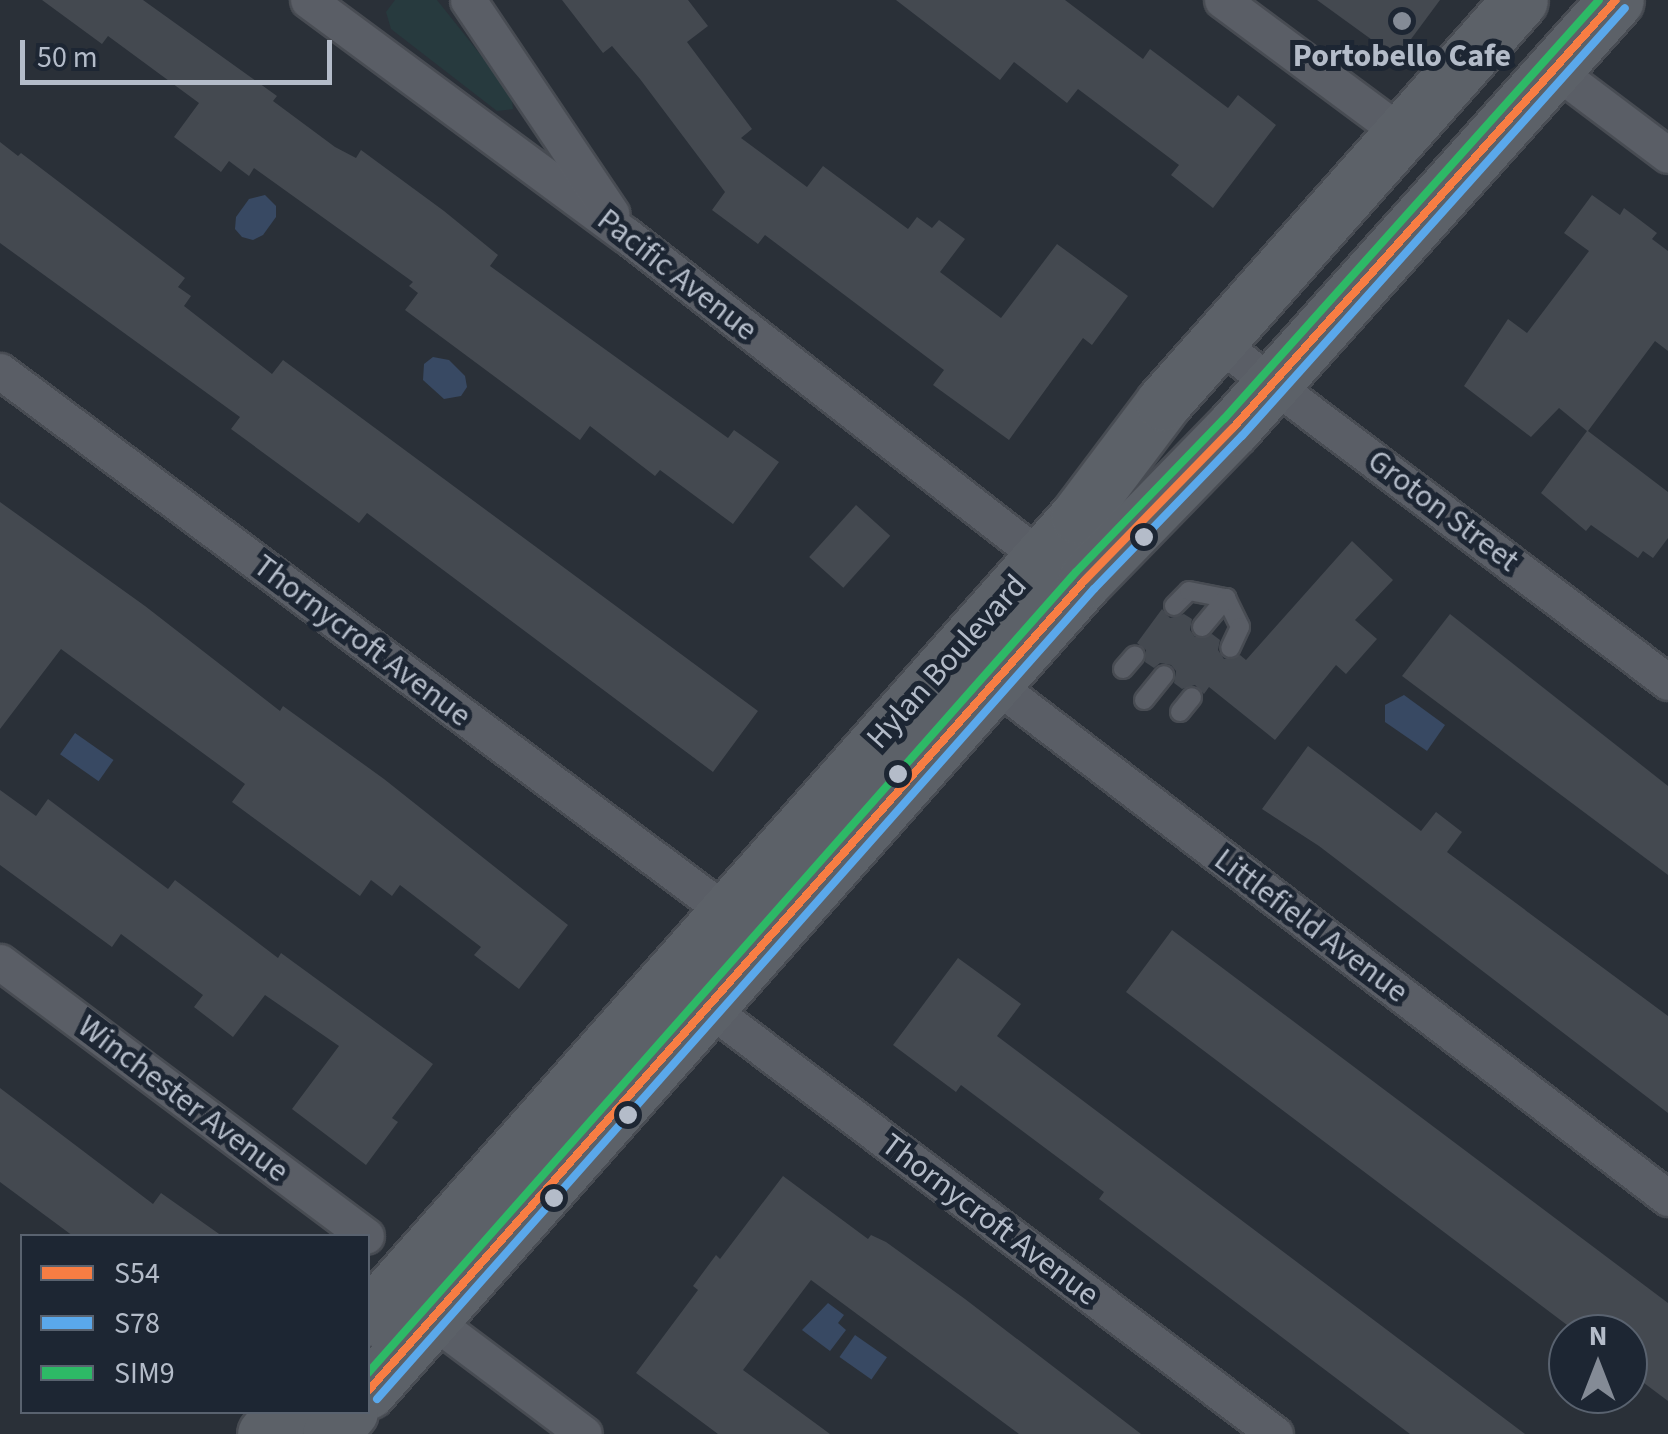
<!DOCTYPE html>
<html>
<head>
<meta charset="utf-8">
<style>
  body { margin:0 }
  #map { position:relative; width:1668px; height:1434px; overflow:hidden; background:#2a3038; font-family:"Source Sans 3",sans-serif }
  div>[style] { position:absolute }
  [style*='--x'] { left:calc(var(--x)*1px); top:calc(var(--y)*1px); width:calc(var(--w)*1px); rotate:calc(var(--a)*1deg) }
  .green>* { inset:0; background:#273a3e }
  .water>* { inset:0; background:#384963; transform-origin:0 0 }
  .building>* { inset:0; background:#444950; transform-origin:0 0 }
  .roads { filter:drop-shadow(2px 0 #484c53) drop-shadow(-2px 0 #484c53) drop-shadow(0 2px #484c53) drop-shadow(0 -2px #484c53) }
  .service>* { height:18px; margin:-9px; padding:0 9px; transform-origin:9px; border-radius:9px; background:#5a5e66 }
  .minor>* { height:35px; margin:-17.5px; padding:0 17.5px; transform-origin:17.5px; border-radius:17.5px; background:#5a5e66 }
  .primary>* { height:55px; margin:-27.5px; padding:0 27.5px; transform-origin:27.5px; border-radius:27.5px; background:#5c6168 }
  .bus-1>* { height:8px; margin:-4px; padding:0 4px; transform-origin:4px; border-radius:4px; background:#f77d43 }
  .bus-2>* { height:8px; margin:-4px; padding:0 4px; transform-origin:4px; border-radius:4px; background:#5aa8eb }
  .bus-3>* { height:8px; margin:-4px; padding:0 4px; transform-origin:4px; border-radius:4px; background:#2db966 }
  .dots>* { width:28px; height:28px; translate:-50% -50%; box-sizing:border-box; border:5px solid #1d2633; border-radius:50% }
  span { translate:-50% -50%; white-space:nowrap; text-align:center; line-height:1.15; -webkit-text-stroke:10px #1d2633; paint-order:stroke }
  .poi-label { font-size:32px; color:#b4bcc9; font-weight:700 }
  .street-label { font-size:32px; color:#b4bcc9 }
  .legend { position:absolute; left:20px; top:1234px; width:350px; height:180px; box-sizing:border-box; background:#1d2633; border:2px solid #59626f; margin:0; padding:12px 18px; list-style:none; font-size:30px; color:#b4bcc9 }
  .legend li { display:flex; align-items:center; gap:20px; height:50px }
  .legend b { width:50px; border:2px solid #59626f }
  .north { position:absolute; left:1548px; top:1314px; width:100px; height:100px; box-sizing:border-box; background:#1d2633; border:2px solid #59626f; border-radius:50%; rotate:0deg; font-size:28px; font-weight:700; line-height:40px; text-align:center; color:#b4bcc9 }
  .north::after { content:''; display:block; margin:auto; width:35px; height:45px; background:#848b96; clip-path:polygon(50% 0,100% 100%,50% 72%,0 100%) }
  .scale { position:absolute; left:20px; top:40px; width:312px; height:45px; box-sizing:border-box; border:5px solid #b4bcc9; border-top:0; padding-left:12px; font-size:30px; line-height:35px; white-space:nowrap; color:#b4bcc9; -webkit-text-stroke:8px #1d2633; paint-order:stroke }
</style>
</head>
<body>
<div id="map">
  <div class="green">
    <i style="clip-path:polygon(395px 0,437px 0,511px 93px,513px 109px,497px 111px,391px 29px,386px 12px)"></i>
  </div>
  <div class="water">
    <i style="clip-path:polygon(265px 195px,276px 206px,276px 217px,263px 235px,253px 240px,242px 237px,235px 229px,236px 217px,249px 199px)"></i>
    <i style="clip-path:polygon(433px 357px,449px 360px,465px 376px,467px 387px,461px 396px,444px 399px,423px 380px,424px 364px)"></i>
    <i style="clip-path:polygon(1404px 695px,1445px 725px,1427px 751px,1385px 722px,1385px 705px)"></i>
    <i style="left:75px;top:733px;width:47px;height:26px;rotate:35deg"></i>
    <i style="clip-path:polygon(828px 1303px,844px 1315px,838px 1323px,846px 1330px,830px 1351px,802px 1330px)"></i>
    <i style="left:855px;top:1335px;width:39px;height:27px;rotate:35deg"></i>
  </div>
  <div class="building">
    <i style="clip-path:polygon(42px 0,143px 0,277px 96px,273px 101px,335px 147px,356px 158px,361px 150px,444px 211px,498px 255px,490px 266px,570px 324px,728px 438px,734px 430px,779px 462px,733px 524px,660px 470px,655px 476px,590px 426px,580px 440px,405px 310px,418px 293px,409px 286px,413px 282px,254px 168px,249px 176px,229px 161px,221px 172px,174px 137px,199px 103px,108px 36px,102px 44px)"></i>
    <i style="clip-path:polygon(562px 0,688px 0,708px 26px,687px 42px,752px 129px,741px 138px,807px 187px,823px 166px,908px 229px,917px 217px,932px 228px,939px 220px,965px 239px,940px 272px,1001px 318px,1057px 244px,1128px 296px,1092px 345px,1083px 338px,1009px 440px,933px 385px,944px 370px,765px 235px,758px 244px,712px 210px,725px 192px,640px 79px,612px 46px,603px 53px)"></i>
    <i style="clip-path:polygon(896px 0,1065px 0,1143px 59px,1150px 49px,1228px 108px,1238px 95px,1276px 125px,1213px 208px,1171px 175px,1179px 165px,1078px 89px,1067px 103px,1014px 62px,1000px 80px)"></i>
    <i style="clip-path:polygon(1317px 0,1440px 0,1397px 58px)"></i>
    <i style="clip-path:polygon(0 142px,18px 156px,21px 153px,185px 278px,178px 287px,191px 296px,184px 306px,272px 374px,283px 360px,758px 711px,713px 772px,367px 513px,359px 523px,231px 429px,240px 417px,0 243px)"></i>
    <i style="clip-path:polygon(1592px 195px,1620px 215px,1624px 208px,1657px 233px,1652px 239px,1668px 251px,1668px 351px,1655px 341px,1588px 431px,1668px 492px,1668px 538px,1653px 558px,1643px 551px,1638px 558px,1591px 525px,1586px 531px,1541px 493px,1587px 431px,1559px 408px,1531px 437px,1464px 386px,1508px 319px,1527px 333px,1589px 251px,1564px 233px)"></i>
    <i style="clip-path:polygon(0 502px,145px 606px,280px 711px,283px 706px,384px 779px,568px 925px,519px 989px,474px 955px,481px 947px,400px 885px,392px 896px,371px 880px,360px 896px,232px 802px,245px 784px,61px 649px,0 729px)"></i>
    <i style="left:856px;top:505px;width:46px;height:70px;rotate:42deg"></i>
    <i style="clip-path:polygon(1352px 541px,1393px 580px,1355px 620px,1377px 639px,1346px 674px,1336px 665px,1275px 740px,1209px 687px,1204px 694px,1195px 685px,1182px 689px,1174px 683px,1176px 671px,1171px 665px,1160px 663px,1154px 668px,1145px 662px,1146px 650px,1137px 643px,1162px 609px,1170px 618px,1184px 614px,1192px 619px,1190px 630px,1195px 637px,1212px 634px,1220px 640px,1218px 650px,1224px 659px,1240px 655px,1246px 660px)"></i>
    <i style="clip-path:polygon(1450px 614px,1668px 786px,1668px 875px,1402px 676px)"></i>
    <i style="clip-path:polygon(1308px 746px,1421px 831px,1436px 812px,1462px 832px,1447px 852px,1668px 1016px,1668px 1113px,1319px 846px,1262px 809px)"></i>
    <i style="clip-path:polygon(0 790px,36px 816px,48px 799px,168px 889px,175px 880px,278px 958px,281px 953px,433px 1064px,392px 1118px,398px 1122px,366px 1165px,292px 1109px,339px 1046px,265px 995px,233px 1037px,194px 1007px,203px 995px,121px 934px,112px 947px,0 865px)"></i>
    <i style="clip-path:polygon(1172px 930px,1668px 1303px,1668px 1401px,1628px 1371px,1628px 1334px,1579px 1334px,1126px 992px)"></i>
    <i style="clip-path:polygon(958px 958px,1021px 1004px,997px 1036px,1525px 1434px,1410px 1434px,1099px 1199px,1104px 1192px,961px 1085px,956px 1092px,893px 1045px)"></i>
    <i style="clip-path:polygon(0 1088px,153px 1204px,161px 1193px,222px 1236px,73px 1236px,0 1182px)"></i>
    <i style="clip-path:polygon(783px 1176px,868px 1239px,871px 1235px,886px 1242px,965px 1299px,1141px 1434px,1019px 1434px,811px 1280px,743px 1370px,830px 1434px,718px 1434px,636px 1373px,698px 1290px,693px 1286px,716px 1255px,720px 1259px)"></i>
  </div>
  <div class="roads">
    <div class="service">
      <i style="--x:1174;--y:606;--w:21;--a:-45"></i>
      <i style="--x:1189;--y:591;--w:38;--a:11"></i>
      <i style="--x:1226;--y:598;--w:32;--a:64"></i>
      <i style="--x:1240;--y:627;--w:23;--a:115"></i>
      <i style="--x:1202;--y:627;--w:38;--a:-50"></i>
      <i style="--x:1123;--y:669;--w:18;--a:-49"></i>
      <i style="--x:1144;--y:700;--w:32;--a:-51"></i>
      <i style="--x:1180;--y:712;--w:19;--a:-51"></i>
    </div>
    <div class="minor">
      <i style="--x:308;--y:0;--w:395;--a:36.5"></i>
      <i style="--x:626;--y:235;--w:524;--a:37.87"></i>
      <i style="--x:468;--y:0;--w:257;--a:56.1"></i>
      <i style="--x:1222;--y:0;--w:223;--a:36.6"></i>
      <i style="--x:1555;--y:70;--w:141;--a:37"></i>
      <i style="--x:1217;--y:342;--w:565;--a:37.01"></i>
      <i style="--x:0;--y:371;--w:904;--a:36.68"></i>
      <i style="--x:979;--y:672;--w:867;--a:37.36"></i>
      <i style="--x:0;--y:962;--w:457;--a:36.8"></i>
      <i style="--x:706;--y:1006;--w:712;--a:36.95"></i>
      <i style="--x:431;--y:1319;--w:191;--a:36.9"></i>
    </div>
    <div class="primary">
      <i style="--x:368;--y:1318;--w:1071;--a:-48.48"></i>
      <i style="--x:1078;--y:516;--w:141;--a:-53"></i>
      <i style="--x:1163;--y:403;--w:538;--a:-48.46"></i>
      <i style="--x:368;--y:1391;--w:1083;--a:-48.52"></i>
      <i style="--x:1085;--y:580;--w:212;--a:-45.8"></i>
      <i style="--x:1233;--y:428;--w:574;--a:-48.18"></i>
      <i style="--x:265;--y:1434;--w:30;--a:-48"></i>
      <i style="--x:330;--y:1434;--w:30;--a:-48"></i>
    </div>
  </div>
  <div class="bus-1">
    <i style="--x:368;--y:1391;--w:1083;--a:-48.52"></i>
    <i style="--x:1085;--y:580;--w:212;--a:-45.8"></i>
    <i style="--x:1233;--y:428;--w:574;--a:-48.18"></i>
  </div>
  <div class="bus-2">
    <i style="--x:377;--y:1399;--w:1082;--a:-48.49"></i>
    <i style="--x:1094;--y:589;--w:213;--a:-46"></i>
    <i style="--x:1242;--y:436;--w:574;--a:-48.18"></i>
  </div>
  <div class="bus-3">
    <i style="--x:368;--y:1373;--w:1069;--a:-48.53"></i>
    <i style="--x:1076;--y:572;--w:213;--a:-46"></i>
    <i style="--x:1224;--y:419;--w:562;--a:-48.17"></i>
  </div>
  <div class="dots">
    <i style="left:1402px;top:21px;background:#848b96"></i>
    <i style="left:1144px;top:537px;background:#b4bcc9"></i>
    <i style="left:898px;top:774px;background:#b4bcc9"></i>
    <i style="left:628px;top:1115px;background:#b4bcc9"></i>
    <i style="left:554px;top:1198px;background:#b4bcc9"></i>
  </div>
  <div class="poi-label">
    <span style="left:1402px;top:56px">Portobello Cafe</span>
  </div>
  <div class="street-label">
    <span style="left:677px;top:275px;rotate:38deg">Pacific Avenue</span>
    <span style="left:1443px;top:511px;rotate:37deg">Groton Street</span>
    <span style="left:362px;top:641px;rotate:37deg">Thornycroft Avenue</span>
    <span style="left:947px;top:662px;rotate:-48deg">Hylan Boulevard</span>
    <span style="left:1311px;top:926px;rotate:37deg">Littlefield Avenue</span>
    <span style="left:183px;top:1099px;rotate:37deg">Winchester Avenue</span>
    <span style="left:990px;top:1220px;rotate:37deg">Thornycroft Avenue</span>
  </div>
  <ul class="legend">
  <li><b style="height:12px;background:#f77d43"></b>S54</li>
  <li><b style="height:12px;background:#5aa8eb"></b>S78</li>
  <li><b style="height:12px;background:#2db966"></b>SIM9</li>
  </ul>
  <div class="north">N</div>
  <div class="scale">50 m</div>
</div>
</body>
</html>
